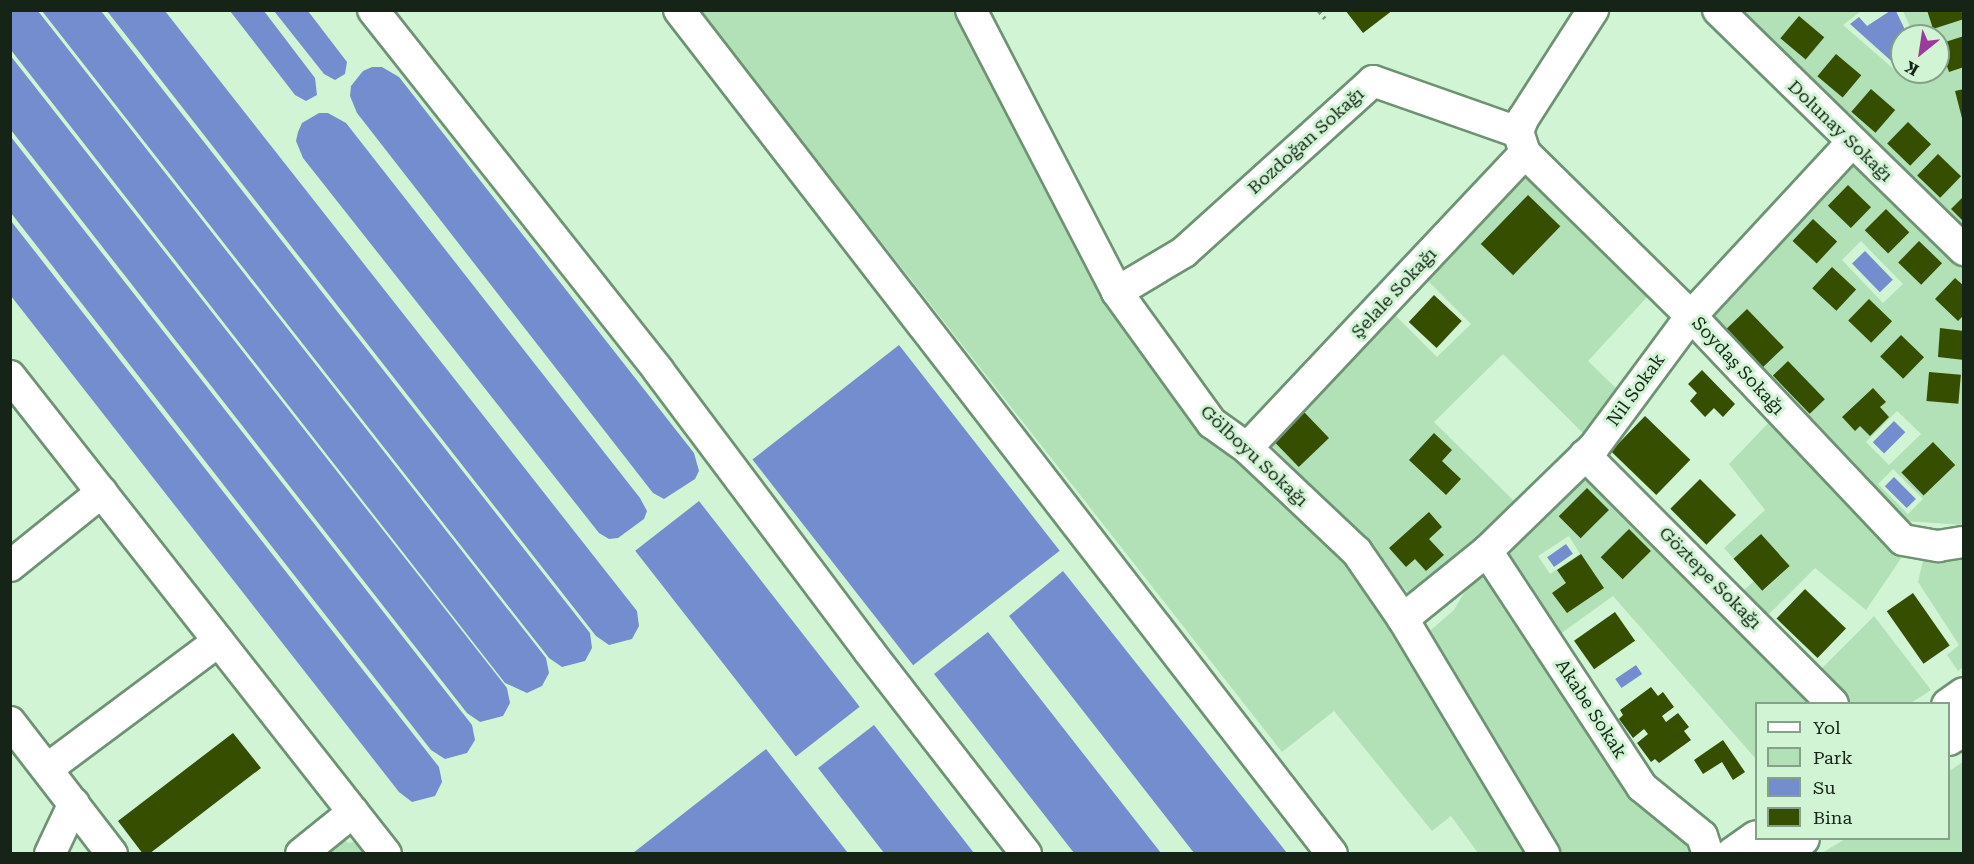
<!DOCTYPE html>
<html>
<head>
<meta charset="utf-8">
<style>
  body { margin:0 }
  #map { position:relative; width:1974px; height:864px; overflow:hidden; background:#d1f5d4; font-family:"Roboto Serif",serif }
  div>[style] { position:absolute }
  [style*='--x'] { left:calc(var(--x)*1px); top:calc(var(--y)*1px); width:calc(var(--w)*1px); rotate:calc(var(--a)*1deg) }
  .green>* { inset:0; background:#b2e0b7 }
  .water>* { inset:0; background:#748dce; transform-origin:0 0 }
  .building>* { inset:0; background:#354e00; transform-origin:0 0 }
  .path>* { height:4px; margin-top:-2px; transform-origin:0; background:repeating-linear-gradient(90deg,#7b957d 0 4.5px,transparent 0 9px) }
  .roads { filter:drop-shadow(2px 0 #709274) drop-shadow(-2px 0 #709274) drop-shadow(0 2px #709274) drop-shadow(0 -2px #709274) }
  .minor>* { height:30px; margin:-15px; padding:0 15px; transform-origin:15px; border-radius:15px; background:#fff }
  .major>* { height:33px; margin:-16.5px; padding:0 16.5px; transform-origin:16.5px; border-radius:16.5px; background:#fff }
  span { translate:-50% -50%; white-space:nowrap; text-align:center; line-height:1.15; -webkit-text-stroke:6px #d1f5d4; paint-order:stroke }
  .street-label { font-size:18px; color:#162418 }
  .frame { position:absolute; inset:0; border:12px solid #162418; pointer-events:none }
  .legend { position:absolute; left:1755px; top:702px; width:195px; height:138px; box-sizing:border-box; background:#d1f5d4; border:2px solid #86a189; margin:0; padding:8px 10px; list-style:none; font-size:18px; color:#162418 }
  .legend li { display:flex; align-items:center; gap:12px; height:30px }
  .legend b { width:30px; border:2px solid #86a189 }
  .north { position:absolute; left:1890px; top:24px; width:60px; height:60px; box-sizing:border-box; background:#d1f5d4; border:2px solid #86a189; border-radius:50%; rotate:210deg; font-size:16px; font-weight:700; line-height:24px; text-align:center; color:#162418 }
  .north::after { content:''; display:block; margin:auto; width:21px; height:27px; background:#9e399e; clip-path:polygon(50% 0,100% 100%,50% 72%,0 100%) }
</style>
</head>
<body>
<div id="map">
  <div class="green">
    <i style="clip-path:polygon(700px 11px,953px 11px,1103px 296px,1239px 460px,1344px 561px,1398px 629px,1531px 853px,1478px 853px,1451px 816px,1432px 831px,1334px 711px,1282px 752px)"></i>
    <i style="clip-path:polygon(1732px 11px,1861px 11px,1843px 25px,1903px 77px,1912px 72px,1938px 72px,1938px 36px,1914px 36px,1903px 11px,1963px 11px,1963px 234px)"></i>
    <i style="clip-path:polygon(evenodd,1857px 158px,1963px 265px,1963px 525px,1906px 521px,1705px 317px,1857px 158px,1861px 241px,1903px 284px,1883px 303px,1842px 260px,1861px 241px,1857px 158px,1897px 411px,1921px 434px,1889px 465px,1866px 442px,1897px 411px,1857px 158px,1893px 469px,1923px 499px,1908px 514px,1878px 484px,1893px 469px)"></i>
    <i style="clip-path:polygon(1512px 176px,1528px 176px,1648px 296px,1588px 361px,1620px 392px,1585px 435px,1503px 354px,1434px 422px,1516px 503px,1487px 534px,1412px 597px,1363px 539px,1266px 440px,1392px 312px,1437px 357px,1471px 324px,1423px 276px)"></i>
    <i style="clip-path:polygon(1776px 415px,1906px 551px,1866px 610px,1815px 568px,1767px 616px,1742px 592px,1754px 581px,1764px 590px,1790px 566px,1761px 534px,1734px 559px,1724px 548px,1765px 510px,1729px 464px)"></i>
    <i style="clip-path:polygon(evenodd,1588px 471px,1821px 703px,1756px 704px,1756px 759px,1613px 596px,1556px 637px,1502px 557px,1588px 471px,1569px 536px,1580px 554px,1550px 574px,1538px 556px,1569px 536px)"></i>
    <i style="clip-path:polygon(1925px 552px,1963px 552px,1963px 667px,1958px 671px,1947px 655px,1959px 645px,1918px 582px)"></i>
    <i style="clip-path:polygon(1479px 567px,1693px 840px,1694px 853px,1561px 853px,1425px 635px,1454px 610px)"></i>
    <i style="clip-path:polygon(1874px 616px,1931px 690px,1911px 703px,1847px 703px,1818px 672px)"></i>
    <i style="clip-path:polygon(1963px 762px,1963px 853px,1822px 853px,1845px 839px,1948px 838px,1949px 771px)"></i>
    <i style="clip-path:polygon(341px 834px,348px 843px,360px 841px,369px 854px,315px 854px)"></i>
  </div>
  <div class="water">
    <i style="clip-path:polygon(11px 10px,38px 11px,546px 658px,549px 673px,542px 686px,527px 693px,505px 683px,11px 50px)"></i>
    <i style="clip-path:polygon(42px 11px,101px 11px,590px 633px,592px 648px,585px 661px,562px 667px,549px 658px)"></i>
    <i style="clip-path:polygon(107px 11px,165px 11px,637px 611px,639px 626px,632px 639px,609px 645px,596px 636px)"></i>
    <i style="clip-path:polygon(230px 11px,264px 11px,315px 78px,317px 95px,306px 101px,295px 95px)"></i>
    <i style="clip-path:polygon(274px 11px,308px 11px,347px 62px,345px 74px,335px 80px,324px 74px)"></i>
    <i style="clip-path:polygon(1890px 11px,1896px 11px,1908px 36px,1902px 36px,1902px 64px,1898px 67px,1850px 24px,1859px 17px,1867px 26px)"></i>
    <i style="clip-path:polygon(10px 55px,507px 688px,510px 703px,503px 716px,480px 722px,467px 713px,11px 130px)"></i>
    <i style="clip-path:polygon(372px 67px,382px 67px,399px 77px,694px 453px,699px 471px,695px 479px,664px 499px,653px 493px,357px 113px,350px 96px,351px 86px,363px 71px)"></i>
    <i style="clip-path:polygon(319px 113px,328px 113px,346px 123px,640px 498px,647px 511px,644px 519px,618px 538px,609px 539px,599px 533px,303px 158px,296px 141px,298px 132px,302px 123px)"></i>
    <i style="clip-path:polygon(11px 137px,472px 725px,475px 740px,467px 753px,445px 759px,431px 750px,11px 213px)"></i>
    <i style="clip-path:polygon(11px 221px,439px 767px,442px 782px,435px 796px,412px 802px,399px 792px,11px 296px)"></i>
    <i style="left:1865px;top:251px;width:40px;height:18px;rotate:46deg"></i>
    <i style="left:899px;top:345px;width:261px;height:186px;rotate:52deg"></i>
    <i style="left:1894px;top:421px;width:16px;height:30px;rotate:45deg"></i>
    <i style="left:1894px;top:477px;width:31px;height:13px;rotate:45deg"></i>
    <i style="left:699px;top:501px;width:261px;height:81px;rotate:52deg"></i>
    <i style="left:1566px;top:544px;width:12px;height:23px;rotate:55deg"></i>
    <i style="clip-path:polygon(1063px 571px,1287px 853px,1194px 853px,1009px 616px)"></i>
    <i style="clip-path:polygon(988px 632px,1161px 853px,1074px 853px,934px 674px)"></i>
    <i style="left:1636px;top:665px;width:11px;height:25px;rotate:56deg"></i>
    <i style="clip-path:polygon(874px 725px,974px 853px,884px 853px,818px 768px)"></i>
    <i style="clip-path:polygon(766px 749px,848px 853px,633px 853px)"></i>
  </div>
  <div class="building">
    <i style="clip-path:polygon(1345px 10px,1393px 10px,1363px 33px)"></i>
    <i style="clip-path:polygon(1927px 10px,1961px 10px,1964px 19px,1933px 29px)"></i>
    <i style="left:1799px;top:16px;width:33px;height:29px;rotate:40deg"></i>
    <i style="clip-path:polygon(1964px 36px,1964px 67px,1949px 72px,1939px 44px)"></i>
    <i style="left:1836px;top:54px;width:33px;height:29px;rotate:40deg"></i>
    <i style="left:1871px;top:89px;width:32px;height:30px;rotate:41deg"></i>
    <i style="clip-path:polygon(1964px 89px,1964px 122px,1963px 122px,1955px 91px)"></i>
    <i style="left:1908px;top:122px;width:32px;height:30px;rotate:44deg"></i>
    <i style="left:1938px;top:154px;width:32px;height:30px;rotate:44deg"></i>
    <i style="left:1848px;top:185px;width:32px;height:29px;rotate:44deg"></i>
    <i style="left:1528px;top:195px;width:45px;height:68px;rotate:44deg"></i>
    <i style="clip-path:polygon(1964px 196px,1964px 222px,1951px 209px)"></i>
    <i style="left:1886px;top:209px;width:33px;height:30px;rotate:45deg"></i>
    <i style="left:1813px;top:219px;width:33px;height:30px;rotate:43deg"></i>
    <i style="left:1919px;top:241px;width:32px;height:30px;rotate:44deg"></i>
    <i style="left:1832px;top:267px;width:33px;height:29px;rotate:43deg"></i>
    <i style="clip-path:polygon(1955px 278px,1964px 286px,1964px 315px,1958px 321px,1935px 299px)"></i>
    <i style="left:1434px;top:295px;width:38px;height:37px;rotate:43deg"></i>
    <i style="left:1869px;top:299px;width:32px;height:30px;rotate:44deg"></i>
    <i style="left:1747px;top:309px;width:53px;height:32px;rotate:46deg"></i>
    <i style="clip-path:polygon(1940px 328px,1964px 331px,1964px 360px,1938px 357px)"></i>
    <i style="left:1901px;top:335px;width:32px;height:30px;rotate:44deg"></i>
    <i style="left:1788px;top:361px;width:53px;height:21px;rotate:46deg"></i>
    <i style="clip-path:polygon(1702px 370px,1735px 404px,1723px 417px,1714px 408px,1705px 417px,1690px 401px,1697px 393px,1688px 384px)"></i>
    <i style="left:1929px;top:372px;width:32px;height:29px;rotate:5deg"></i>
    <i style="clip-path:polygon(1873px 388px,1886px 402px,1880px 407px,1889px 417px,1870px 436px,1860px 426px,1855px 431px,1842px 417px)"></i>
    <i style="left:1304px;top:412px;width:36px;height:42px;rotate:46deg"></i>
    <i style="left:1645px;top:416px;width:63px;height:49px;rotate:44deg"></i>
    <i style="clip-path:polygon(1434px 433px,1452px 450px,1442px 461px,1461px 479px,1446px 495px,1409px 460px)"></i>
    <i style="left:1933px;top:442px;width:32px;height:44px;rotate:46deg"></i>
    <i style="left:1700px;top:479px;width:51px;height:42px;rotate:45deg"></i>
    <i style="left:1587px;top:488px;width:31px;height:40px;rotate:45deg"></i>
    <i style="clip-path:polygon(1429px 512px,1442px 527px,1429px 539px,1444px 555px,1426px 571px,1415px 559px,1406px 567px,1389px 548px)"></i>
    <i style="left:1629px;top:529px;width:31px;height:40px;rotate:45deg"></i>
    <i style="left:1761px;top:534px;width:43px;height:37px;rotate:48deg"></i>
    <i style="clip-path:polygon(1581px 554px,1604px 588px,1567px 613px,1552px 593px,1566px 583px,1557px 570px)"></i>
    <i style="left:1805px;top:589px;width:57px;height:41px;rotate:44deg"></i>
    <i style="left:1913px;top:593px;width:64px;height:32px;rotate:55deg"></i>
    <i style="left:1615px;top:612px;width:35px;height:50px;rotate:55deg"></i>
    <i style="clip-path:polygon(1651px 687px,1658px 696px,1663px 692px,1674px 707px,1662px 716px,1666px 722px,1678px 713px,1689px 727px,1684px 731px,1691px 740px,1659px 763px,1655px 759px,1651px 762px,1637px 743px,1648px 734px,1644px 729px,1633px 738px,1619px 719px,1623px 715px,1620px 710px)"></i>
    <i style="clip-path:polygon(233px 733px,261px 768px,149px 854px,143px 854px,118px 821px)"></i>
    <i style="clip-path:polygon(1723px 740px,1745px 772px,1733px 780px,1722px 762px,1703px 774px,1694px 760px)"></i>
  </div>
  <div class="path">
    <i style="--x:1318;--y:10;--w:11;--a:52"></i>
  </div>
  <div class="roads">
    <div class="minor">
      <i style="--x:373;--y:10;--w:459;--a:51.6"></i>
      <i style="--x:658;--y:370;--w:350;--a:53.1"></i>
      <i style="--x:868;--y:650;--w:258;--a:52.2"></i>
      <i style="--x:679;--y:10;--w:1067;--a:52.27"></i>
      <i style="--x:971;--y:10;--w:318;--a:62.6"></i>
      <i style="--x:1117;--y:292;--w:162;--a:54.1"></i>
      <i style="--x:1212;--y:423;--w:43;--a:35.5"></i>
      <i style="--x:1247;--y:448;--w:151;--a:43.4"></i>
      <i style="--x:1357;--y:552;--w:81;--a:55.5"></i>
      <i style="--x:1403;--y:619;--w:274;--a:59"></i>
      <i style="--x:1718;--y:10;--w:344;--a:44.3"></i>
      <i style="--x:1518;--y:132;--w:14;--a:-69"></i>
      <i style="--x:1523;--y:119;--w:130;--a:-57.3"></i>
      <i style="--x:1525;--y:153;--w:233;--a:44.5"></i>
      <i style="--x:1691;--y:316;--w:308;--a:46.6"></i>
      <i style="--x:1903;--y:540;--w:36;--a:10"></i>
      <i style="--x:1938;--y:546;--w:26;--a:-9"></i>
      <i style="--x:1117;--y:292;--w:78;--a:-30.8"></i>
      <i style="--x:1184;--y:252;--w:255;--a:-42.1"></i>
      <i style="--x:1373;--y:81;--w:154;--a:19.4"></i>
      <i style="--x:10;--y:376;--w:608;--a:51.81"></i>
      <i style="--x:1247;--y:448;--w:405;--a:-46.7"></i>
      <i style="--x:1525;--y:153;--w:19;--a:-108"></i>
      <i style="--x:1585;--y:455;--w:351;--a:45.1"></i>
      <i style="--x:1487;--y:551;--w:282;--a:56.7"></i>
      <i style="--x:1642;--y:787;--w:77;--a:39.2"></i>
      <i style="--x:1702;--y:836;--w:19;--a:72"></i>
      <i style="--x:10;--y:566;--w:118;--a:-38.8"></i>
      <i style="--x:1403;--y:619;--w:108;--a:-39"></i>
      <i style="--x:1487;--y:551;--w:149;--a:-44.2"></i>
      <i style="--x:1594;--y:447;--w:163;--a:-53.5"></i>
      <i style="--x:1691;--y:316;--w:236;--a:-47.2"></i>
      <i style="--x:10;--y:722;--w:167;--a:52.3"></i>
      <i style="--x:47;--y:769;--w:214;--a:-36.7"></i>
      <i style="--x:50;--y:854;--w:56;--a:-64.8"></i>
      <i style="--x:301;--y:854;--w:67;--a:-38.9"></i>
    </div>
    <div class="major">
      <i style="--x:1948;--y:705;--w:19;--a:-35"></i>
      <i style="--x:1948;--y:738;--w:19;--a:-32"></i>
      <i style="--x:1732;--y:854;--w:29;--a:-35"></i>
      <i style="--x:1780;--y:854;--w:27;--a:-36"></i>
    </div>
  </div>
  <div class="street-label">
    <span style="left:1840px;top:131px;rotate:44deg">Dolunay Sokağı</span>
    <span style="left:1306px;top:141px;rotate:-42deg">Bozdoğan Sokağı</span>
    <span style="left:1394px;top:293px;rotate:-47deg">Şelale Sokağı</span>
    <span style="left:1738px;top:366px;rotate:47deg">Soydaş Sokağı</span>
    <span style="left:1636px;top:390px;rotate:-54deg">Nil Sokak</span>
    <span style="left:1254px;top:456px;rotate:43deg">Gölboyu Sokağı</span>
    <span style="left:1710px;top:578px;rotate:45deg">Göztepe Sokağı</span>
    <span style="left:1591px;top:709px;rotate:57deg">Akabe Sokak</span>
  </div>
  <div class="frame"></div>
  <ul class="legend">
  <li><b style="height:8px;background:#fff"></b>Yol</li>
  <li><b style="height:16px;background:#b2e0b7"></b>Park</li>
  <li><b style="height:16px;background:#748dce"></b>Su</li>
  <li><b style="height:16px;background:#354e00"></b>Bina</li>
  </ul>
  <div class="north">K</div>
</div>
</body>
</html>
